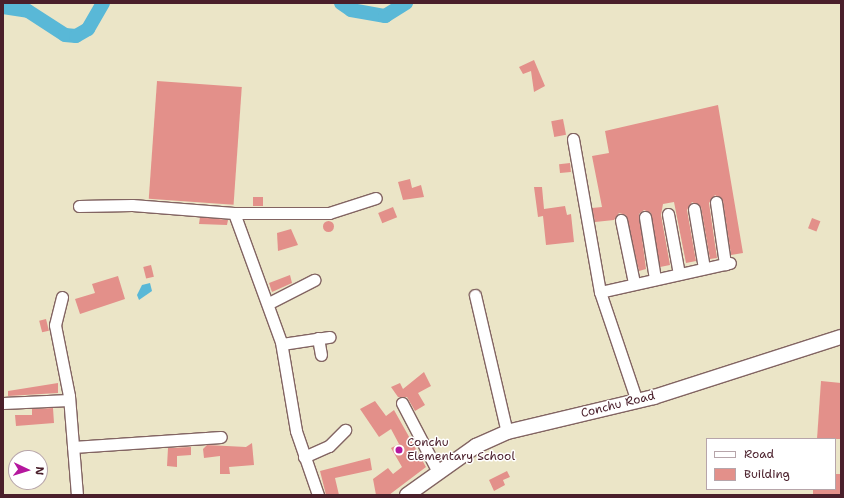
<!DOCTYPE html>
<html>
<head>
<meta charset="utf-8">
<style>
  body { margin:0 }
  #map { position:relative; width:844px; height:498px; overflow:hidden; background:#ebe5c7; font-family:"Shantell Sans",sans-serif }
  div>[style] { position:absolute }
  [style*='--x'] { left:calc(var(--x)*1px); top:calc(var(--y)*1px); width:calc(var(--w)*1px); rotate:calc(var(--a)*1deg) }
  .water>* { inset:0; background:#59b8d7 }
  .river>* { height:14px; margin:-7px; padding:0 7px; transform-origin:7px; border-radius:7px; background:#59b8d7 }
  .building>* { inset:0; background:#e3908a; transform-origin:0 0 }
  .round { border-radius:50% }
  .roads { filter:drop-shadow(1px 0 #826462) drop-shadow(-1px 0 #826462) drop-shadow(0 1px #826462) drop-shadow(0 -1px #826462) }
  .minor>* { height:11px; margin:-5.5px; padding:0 5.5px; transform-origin:5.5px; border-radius:5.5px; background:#fff }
  .major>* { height:14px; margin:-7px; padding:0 7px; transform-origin:7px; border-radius:7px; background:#fff }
  .dots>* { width:11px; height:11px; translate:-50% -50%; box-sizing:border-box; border:2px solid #fff; border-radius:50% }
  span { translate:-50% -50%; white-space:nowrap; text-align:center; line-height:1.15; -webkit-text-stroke:3px #fff; paint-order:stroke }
  .street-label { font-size:12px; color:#4a1f2b }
  .poi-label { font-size:12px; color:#4a1f2b }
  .left { translate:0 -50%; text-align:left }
  .frame { position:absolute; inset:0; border:4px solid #4a1f2b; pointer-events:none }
  .legend { position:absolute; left:706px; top:438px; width:130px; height:52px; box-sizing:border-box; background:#fff; border:1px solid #b7a5aa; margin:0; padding:5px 7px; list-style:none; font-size:12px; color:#4a1f2b }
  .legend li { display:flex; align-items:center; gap:8px; height:20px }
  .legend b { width:20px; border:1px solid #b7a5aa }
  .north { position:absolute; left:8px; top:450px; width:40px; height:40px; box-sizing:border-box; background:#fff; border:1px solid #b7a5aa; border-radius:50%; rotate:94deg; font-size:11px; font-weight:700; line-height:16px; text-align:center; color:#4a1f2b }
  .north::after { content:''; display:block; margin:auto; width:14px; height:18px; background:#b5179e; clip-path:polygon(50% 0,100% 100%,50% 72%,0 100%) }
</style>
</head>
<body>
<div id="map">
  <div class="water">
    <i style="clip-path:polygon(150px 283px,152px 291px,139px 300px,137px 295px,142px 285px)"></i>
  </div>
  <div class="river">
    <i style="--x:341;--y:3;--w:12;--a:35"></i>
    <i style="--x:351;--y:10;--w:35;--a:10"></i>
    <i style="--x:385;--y:16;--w:25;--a:-32"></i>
    <i style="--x:3;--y:7;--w:25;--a:9"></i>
    <i style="--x:28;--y:11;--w:44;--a:33"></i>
    <i style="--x:65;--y:35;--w:11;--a:5"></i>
    <i style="--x:76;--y:36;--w:14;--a:-30"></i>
    <i style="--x:88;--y:29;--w:30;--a:-60"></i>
  </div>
  <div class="building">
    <i style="clip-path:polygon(534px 60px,545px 86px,534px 92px,531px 71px,523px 74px,519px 67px)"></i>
    <i style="left:157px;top:81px;width:85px;height:118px;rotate:4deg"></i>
    <i style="clip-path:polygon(718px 105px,743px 253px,731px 255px,723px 201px,715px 195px,709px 203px,717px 258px,710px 259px,701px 207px,692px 202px,687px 210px,696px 261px,686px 263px,674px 202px,663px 204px,661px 215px,670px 265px,660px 267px,651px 213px,644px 210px,639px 214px,646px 269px,639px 271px,626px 215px,619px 213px,614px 220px,595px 222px,592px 208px,602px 207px,592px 156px,609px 153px,605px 131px)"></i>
    <i style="left:563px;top:119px;width:16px;height:12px;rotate:79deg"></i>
    <i style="left:570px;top:163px;width:9px;height:11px;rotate:84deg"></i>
    <i style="clip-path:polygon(410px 179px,412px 188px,421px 185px,424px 197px,403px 200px,398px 182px)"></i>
    <i style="clip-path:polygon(534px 187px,542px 187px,544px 209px,565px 206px,567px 215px,571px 214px,574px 242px,546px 245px,543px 216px,538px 217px)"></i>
    <i style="left:253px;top:197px;width:10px;height:9px"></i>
    <i style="left:393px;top:207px;width:11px;height:16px;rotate:68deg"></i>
    <i style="clip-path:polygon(200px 217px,228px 220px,227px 225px,199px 224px)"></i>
    <i style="left:812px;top:218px;width:9px;height:11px;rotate:21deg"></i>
    <i class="round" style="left:322.5px;top:220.5px;width:11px;height:11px"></i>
    <i style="clip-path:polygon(291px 229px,298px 245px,278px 251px,277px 233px)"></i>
    <i style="left:151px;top:265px;width:12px;height:8px;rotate:76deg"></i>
    <i style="clip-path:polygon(290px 275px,292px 283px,272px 292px,269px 283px)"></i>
    <i style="clip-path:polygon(118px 276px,125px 299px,80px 314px,75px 299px,95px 293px,92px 284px)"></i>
    <i style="left:46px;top:319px;width:12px;height:7px;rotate:76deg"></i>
    <i style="clip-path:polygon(424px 372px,431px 386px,418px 393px,425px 405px,415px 411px,407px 397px,398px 397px,391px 387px,400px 383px,403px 389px)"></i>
    <i style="clip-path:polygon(821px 381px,841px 383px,841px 439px,817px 439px)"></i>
    <i style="clip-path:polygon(58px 383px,58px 393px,8px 396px,8px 391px)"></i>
    <i style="clip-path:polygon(375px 401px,386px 416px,394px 410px,426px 467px,389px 495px,376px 495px,373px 479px,388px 468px,393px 474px,402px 467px,391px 448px,399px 444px,391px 429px,379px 437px,360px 409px)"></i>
    <i style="clip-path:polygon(53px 408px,54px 423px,16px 426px,15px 415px,32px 415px,32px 409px)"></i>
    <i style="clip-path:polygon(252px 443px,254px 465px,229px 467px,230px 474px,220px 474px,220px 456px,204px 458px,203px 449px,207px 445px,246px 447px)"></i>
    <i style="clip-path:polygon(191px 447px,191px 455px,177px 456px,177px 467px,167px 466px,168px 448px)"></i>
    <i style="clip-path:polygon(370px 458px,372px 470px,335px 478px,339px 495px,326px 495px,320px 471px)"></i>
    <i style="clip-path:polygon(507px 471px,510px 477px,503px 480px,505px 485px,494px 491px,489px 480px)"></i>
    <i style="clip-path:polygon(836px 474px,841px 474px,841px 495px,813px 495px,813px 489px,835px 489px)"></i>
  </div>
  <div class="roads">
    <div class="minor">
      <i style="--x:573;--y:139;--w:155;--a:80"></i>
      <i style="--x:600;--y:292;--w:115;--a:71.3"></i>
      <i style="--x:716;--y:202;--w:63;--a:81.7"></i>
      <i style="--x:79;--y:206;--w:53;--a:-1.1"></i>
      <i style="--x:132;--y:205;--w:102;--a:4.5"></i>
      <i style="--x:234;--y:213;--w:137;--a:70"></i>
      <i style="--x:281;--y:342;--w:90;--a:80.4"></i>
      <i style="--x:296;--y:431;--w:68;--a:71"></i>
      <i style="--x:694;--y:209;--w:60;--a:80.4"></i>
      <i style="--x:234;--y:213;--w:95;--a:0"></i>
      <i style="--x:329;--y:213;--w:49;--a:-17.7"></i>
      <i style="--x:668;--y:214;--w:61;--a:79.6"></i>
      <i style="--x:645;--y:217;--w:63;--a:80.8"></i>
      <i style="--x:621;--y:220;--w:64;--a:78.3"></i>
      <i style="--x:600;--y:292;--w:133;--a:-12.6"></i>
      <i style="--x:475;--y:295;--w:141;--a:76.9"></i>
      <i style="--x:62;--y:297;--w:29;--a:104"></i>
      <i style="--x:55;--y:325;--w:72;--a:78.8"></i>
      <i style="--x:69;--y:396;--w:99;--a:85.4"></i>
      <i style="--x:269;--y:303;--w:51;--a:-27.1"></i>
      <i style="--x:318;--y:338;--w:17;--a:80"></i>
      <i style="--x:282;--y:344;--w:48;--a:-8.5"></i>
      <i style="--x:3;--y:403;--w:66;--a:-2.6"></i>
      <i style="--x:402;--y:403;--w:78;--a:62.4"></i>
      <i style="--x:73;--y:447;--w:148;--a:-3.9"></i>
      <i style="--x:304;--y:457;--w:27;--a:-24"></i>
      <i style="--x:329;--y:446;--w:23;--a:-45"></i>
    </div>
    <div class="major">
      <i style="--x:407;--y:495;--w:85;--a:-35.4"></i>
      <i style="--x:476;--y:446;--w:34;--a:-24"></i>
      <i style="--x:507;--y:432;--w:151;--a:-13.4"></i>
      <i style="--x:654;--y:397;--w:196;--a:-17.8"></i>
    </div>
  </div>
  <div class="dots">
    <i style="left:399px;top:450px;background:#b5179e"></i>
  </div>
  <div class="street-label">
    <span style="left:618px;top:405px;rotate:-14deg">Conchu Road</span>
  </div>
  <div class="poi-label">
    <span class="left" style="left:407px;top:450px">Conchu<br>Elementary School</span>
  </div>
  <div class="frame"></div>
  <ul class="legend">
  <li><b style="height:5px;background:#fff"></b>Road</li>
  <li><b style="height:11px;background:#e3908a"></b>Building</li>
  </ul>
  <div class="north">N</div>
</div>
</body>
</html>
